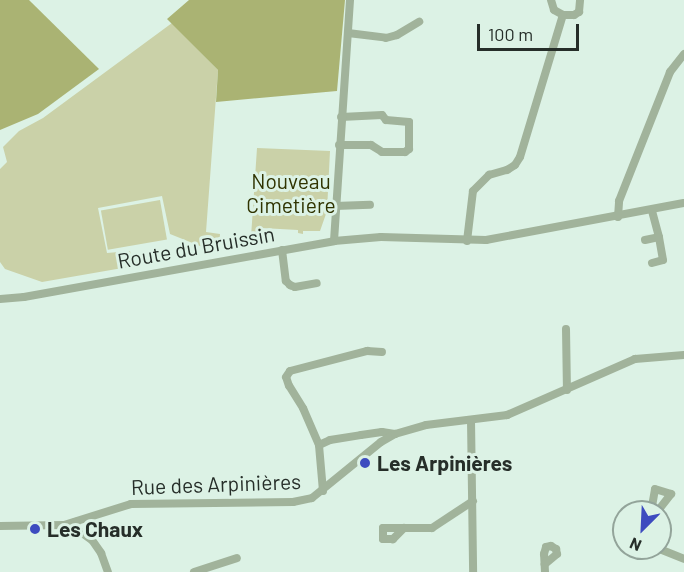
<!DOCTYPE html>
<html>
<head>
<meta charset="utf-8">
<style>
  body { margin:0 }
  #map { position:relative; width:684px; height:572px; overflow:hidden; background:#dcf2e5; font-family:Barlow,sans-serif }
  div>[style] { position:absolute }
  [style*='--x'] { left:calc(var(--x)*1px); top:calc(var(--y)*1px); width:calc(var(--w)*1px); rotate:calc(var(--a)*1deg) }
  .green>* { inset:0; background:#cad1a8; transform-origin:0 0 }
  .forest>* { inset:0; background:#aab373 }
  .minor>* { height:8px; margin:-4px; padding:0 4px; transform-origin:4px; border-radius:4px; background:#a1b39b }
  .dots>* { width:16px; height:16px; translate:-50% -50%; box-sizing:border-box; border:3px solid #dcf2e5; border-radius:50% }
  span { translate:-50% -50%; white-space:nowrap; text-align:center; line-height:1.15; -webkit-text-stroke:6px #dcf2e5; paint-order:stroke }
  .park-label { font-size:21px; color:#2f3300 }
  .street-label { font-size:21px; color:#262e29 }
  .poi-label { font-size:21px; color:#262e29; font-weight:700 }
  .left { translate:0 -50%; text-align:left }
  .north { position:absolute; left:612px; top:500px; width:60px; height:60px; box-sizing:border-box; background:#dcf2e5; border:2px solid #93a49a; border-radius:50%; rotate:204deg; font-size:16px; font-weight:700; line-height:24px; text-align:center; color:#262e29 }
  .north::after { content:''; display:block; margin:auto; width:21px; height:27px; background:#3d4bbf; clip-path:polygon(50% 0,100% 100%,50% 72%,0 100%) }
  .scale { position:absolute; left:477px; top:24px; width:102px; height:27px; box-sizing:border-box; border:3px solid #262e29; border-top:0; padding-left:8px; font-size:18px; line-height:21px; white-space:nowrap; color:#262e29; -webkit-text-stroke:4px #dcf2e5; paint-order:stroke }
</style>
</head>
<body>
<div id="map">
  <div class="green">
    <i style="clip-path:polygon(172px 23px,218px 70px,206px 232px,220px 234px,219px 249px,205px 248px,170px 234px,162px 196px,98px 208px,107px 253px,130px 251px,134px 266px,42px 282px,5px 269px,0 262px,0 169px,7px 162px,3px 147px,19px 131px,43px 118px)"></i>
    <i style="clip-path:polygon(257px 148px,330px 151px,327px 211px,320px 231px,303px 231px,303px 234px,298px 233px,298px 230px,262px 228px,262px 234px,251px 237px)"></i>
    <i style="left:160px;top:200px;width:40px;height:60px;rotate:80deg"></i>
  </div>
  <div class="forest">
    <i style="clip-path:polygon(0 0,29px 0,99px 69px,38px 114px,0 130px)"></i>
    <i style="clip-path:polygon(189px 0,345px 0,337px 91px,216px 102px,218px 70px,167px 19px)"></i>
  </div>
  <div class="minor">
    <i style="--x:551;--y:0;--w:10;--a:73"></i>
    <i style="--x:554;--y:10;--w:10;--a:29"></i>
    <i style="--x:563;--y:15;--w:11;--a:0"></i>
    <i style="--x:574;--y:15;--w:6;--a:-31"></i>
    <i style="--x:579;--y:12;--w:12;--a:-85"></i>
    <i style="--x:348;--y:33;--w:38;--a:7"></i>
    <i style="--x:386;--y:38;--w:11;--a:-15"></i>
    <i style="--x:397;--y:35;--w:26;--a:-31"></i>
    <i style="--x:339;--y:145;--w:32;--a:0"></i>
    <i style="--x:371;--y:145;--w:13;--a:32"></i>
    <i style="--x:382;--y:152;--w:23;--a:0"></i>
    <i style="--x:405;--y:152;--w:5;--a:-37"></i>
    <i style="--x:409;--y:149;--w:27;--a:-90"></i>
    <i style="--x:409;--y:122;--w:23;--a:-175"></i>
    <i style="--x:386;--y:120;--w:6;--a:-129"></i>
    <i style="--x:382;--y:115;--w:41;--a:177.2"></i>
    <i style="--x:335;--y:206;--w:35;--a:-2"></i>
    <i style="--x:618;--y:217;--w:16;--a:-86"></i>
    <i style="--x:619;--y:201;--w:139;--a:-68.4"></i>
    <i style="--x:670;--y:72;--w:23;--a:-52"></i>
    <i style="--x:645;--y:240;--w:14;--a:-12"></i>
    <i style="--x:659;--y:237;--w:28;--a:-105"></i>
    <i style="--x:334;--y:241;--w:242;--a:-86.2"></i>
    <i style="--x:467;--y:241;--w:50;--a:-83.2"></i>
    <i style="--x:473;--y:191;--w:23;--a:-45"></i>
    <i style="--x:489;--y:175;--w:19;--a:-16"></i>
    <i style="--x:507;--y:170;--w:9;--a:-32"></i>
    <i style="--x:515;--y:165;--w:9;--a:-58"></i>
    <i style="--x:520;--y:157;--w:148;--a:-73.2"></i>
    <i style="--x:282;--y:250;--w:31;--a:83"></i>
    <i style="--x:286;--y:281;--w:6;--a:45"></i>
    <i style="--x:290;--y:285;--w:5;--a:22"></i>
    <i style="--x:295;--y:287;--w:22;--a:-10"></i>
    <i style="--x:652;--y:263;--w:11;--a:-15"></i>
    <i style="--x:663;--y:260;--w:23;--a:-100"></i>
    <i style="--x:0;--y:299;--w:24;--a:-5"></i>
    <i style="--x:24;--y:297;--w:315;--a:-10.2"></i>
    <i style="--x:334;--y:241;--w:47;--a:-4.9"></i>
    <i style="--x:381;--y:237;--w:105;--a:1.6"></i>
    <i style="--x:486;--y:240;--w:201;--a:-10.6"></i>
    <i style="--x:566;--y:329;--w:61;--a:89.1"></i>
    <i style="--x:471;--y:420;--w:152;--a:89.2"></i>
    <i style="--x:319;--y:445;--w:40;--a:-113.4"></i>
    <i style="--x:303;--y:408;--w:26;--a:-122"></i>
    <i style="--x:289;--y:386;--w:9;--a:-108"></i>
    <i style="--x:286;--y:377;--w:7;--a:-56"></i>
    <i style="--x:290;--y:371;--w:80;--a:-14.6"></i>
    <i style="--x:367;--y:351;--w:15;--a:4"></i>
    <i style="--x:323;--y:491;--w:46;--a:-95"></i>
    <i style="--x:319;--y:445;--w:12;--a:-24"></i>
    <i style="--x:330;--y:440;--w:31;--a:-9"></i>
    <i style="--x:361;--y:435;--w:21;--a:-8"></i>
    <i style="--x:382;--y:432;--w:13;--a:9"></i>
    <i style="--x:651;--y:512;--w:23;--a:-80"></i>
    <i style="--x:655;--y:489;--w:17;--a:17"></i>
    <i style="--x:671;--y:494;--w:23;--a:128"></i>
    <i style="--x:75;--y:522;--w:9;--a:69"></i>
    <i style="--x:78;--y:530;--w:17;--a:36"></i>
    <i style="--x:92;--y:540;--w:16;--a:55"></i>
    <i style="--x:101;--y:553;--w:20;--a:70"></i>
    <i style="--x:0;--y:526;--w:64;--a:-0.9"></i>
    <i style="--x:64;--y:525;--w:70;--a:-17.4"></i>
    <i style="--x:131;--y:504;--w:162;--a:-0.7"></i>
    <i style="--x:293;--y:502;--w:19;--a:-12"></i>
    <i style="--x:312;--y:498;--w:89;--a:-39.1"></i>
    <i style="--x:381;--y:442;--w:16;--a:-30"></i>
    <i style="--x:395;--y:434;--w:32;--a:-16"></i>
    <i style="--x:426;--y:425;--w:82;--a:-7"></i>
    <i style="--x:507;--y:415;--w:140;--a:-23.6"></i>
    <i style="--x:635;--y:359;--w:49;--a:-4.7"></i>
    <i style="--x:404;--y:528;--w:16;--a:135"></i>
    <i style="--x:393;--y:539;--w:10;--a:180"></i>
    <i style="--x:383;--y:539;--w:11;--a:-90"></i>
    <i style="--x:383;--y:528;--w:49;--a:0"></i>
    <i style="--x:432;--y:528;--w:49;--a:-33.4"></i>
    <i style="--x:657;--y:548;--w:29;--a:22"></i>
    <i style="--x:194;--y:572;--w:45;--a:-18"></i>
    <i style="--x:545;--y:572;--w:18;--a:-93"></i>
    <i style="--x:544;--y:554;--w:7;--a:-74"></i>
    <i style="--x:546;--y:547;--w:5;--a:-11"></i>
    <i style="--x:551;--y:546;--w:6;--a:31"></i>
    <i style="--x:556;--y:549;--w:5;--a:79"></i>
    <i style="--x:557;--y:554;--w:16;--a:140"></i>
  </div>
  <div class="dots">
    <i style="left:365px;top:463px;background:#3d4bbf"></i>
    <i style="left:35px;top:529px;background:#3d4bbf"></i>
  </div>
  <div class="park-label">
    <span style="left:291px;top:193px">Nouveau<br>Cimetière</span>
  </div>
  <div class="street-label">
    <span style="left:196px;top:247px;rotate:-10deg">Route du Bruissin</span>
    <span style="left:216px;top:484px;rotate:-2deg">Rue des Arpinières</span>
  </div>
  <div class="poi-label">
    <span class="left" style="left:377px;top:463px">Les Arpinières</span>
    <span class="left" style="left:47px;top:529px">Les Chaux</span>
  </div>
  <div class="north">N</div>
  <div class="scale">100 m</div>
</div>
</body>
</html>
